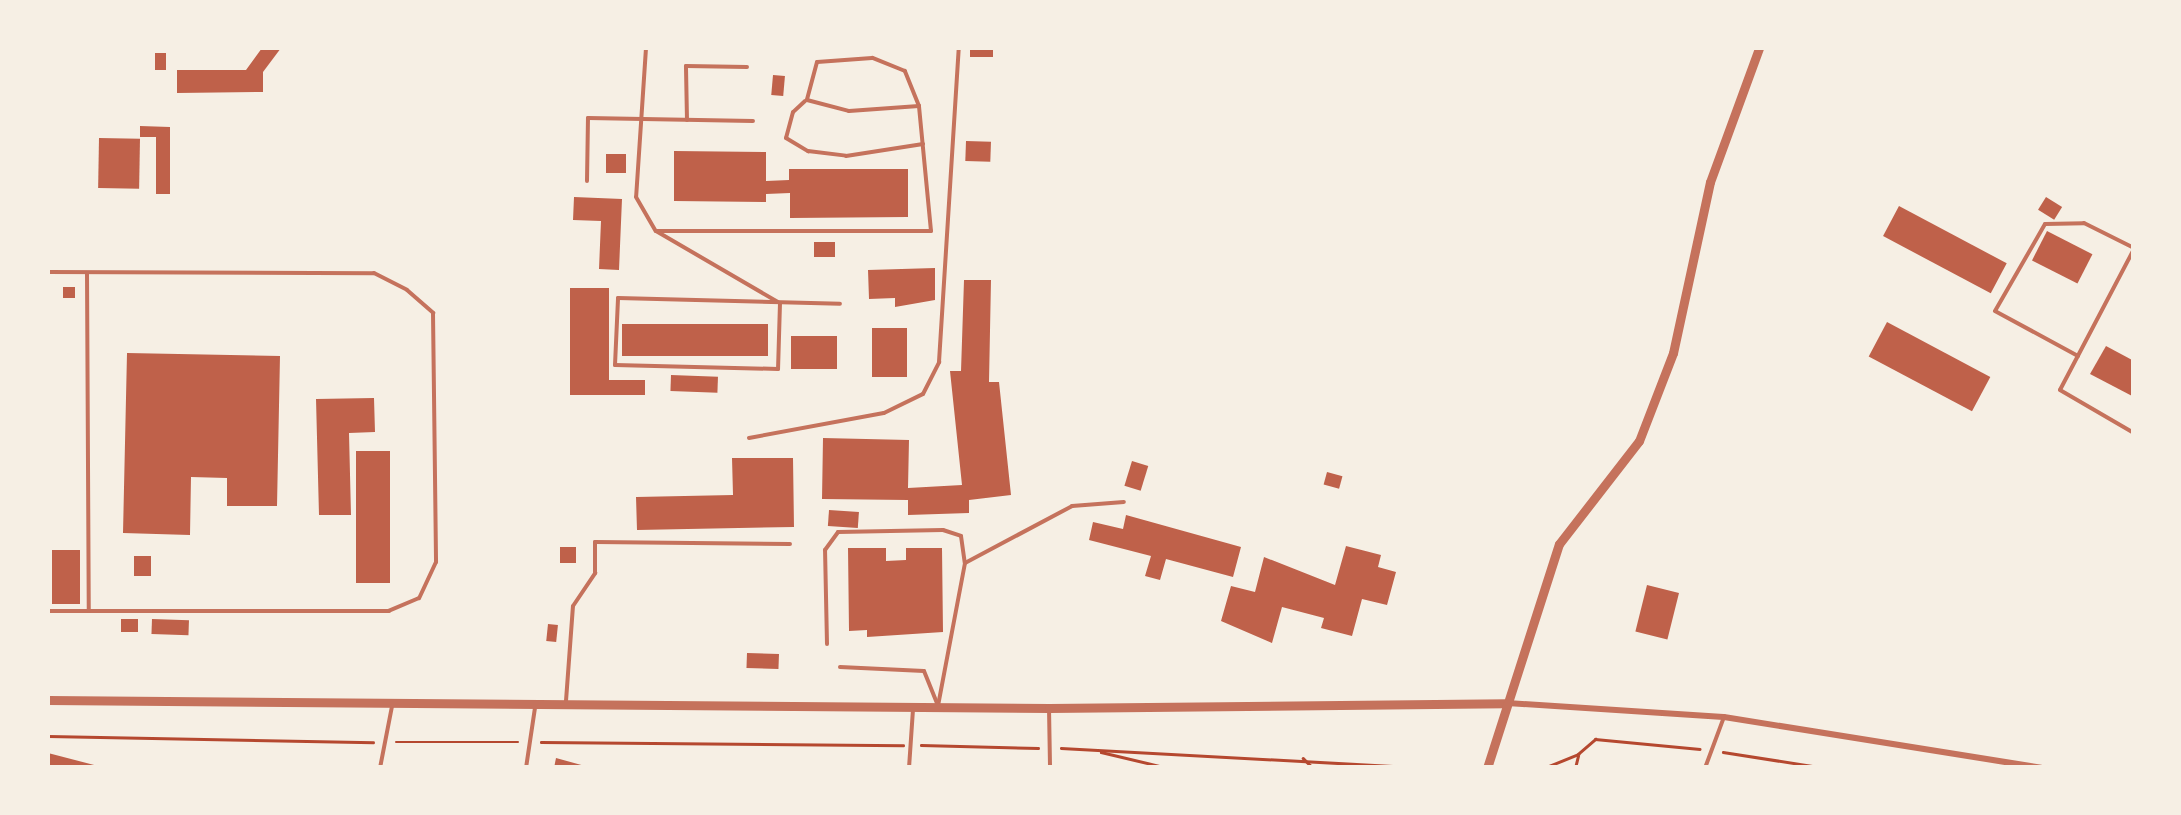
<!DOCTYPE html>
<html>
<head>
<meta charset="utf-8">
<style>
  body { margin:0 }
  #map { position:relative; width:2181px; height:815px; overflow:hidden; background:#f6efe4; font-family:Rubik,sans-serif }
  div>[style] { position:absolute }
  [style*='--x'] { left:calc(var(--x)*1px); top:calc(var(--y)*1px); width:calc(var(--w)*1px); rotate:calc(var(--a)*1deg) }
  .building>* { inset:0; background:#bf614a; transform-origin:0 0 }
  .path>* { height:2.5px; margin:-1.25px; padding:0 1.25px; transform-origin:1.25px; border-radius:1.25px; background:#b5482f }
  .service>* { height:4px; margin:-2px; padding:0 2px; transform-origin:2px; border-radius:2px; background:#c5725c }
  .minor>* { height:6px; margin:-3px; padding:0 3px; transform-origin:3px; border-radius:3px; background:#c5725c }
  .tertiary>* { height:9px; margin:-4.5px; padding:0 4.5px; transform-origin:4.5px; border-radius:4.5px; background:#c5725c }
  span { translate:-50% -50%; white-space:nowrap; text-align:center; line-height:1.15; -webkit-text-stroke:8px #f6efe4; paint-order:stroke }
  .frame { position:absolute; inset:0; border:50px solid #f6efe4; pointer-events:none }
</style>
</head>
<body>
<div id="map">
  <div class="building">
    <i style="clip-path:polygon(262px 48px,281px 48px,263px 72px,263px 92px,177px 93px,177px 70px,246px 70px)"></i>
    <i style="left:970px;top:48px;width:23px;height:9px"></i>
    <i style="left:166px;top:53px;width:17px;height:11px;rotate:90deg"></i>
    <i style="left:773px;top:75px;width:12px;height:20px;rotate:5deg"></i>
    <i style="clip-path:polygon(140px 126px,170px 127px,170px 194px,156px 194px,156px 137px,140px 137px)"></i>
    <i style="left:99px;top:138px;width:41px;height:50px;rotate:1deg"></i>
    <i style="left:966px;top:141px;width:25px;height:20px;rotate:2deg"></i>
    <i style="clip-path:polygon(674px 151px,766px 152px,766px 181px,789px 180px,789px 169px,908px 169px,908px 217px,790px 218px,790px 193px,766px 194px,766px 202px,674px 201px)"></i>
    <i style="left:606px;top:154px;width:20px;height:19px"></i>
    <i style="clip-path:polygon(574px 197px,622px 199px,619px 270px,599px 269px,601px 221px,573px 220px)"></i>
    <i style="left:2046px;top:197px;width:19px;height:15px;rotate:32deg"></i>
    <i style="left:1899px;top:206px;width:122px;height:34px;rotate:28deg"></i>
    <i style="left:2047px;top:231px;width:51px;height:33px;rotate:27deg"></i>
    <i style="left:814px;top:242px;width:21px;height:15px"></i>
    <i style="clip-path:polygon(935px 268px,935px 300px,895px 307px,895px 298px,869px 299px,868px 270px)"></i>
    <i style="clip-path:polygon(964px 280px,991px 280px,989px 382px,999px 382px,1011px 495px,969px 500px,969px 513px,908px 515px,908px 500px,822px 499px,823px 438px,909px 440px,908px 488px,962px 485px,950px 371px,961px 371px)"></i>
    <i style="left:63px;top:287px;width:12px;height:11px"></i>
    <i style="clip-path:polygon(570px 288px,609px 288px,609px 380px,645px 380px,645px 395px,570px 395px)"></i>
    <i style="left:1887px;top:322px;width:117px;height:39px;rotate:28deg"></i>
    <i style="left:622px;top:324px;width:146px;height:32px"></i>
    <i style="left:872px;top:328px;width:35px;height:49px"></i>
    <i style="left:791px;top:336px;width:46px;height:33px"></i>
    <i style="clip-path:polygon(2106px 346px,2134px 361px,2134px 397px,2090px 374px)"></i>
    <i style="clip-path:polygon(127px 353px,280px 356px,277px 506px,227px 506px,227px 478px,191px 477px,190px 535px,123px 533px)"></i>
    <i style="left:671px;top:375px;width:47px;height:16px;rotate:2deg"></i>
    <i style="clip-path:polygon(374px 398px,375px 432px,349px 433px,351px 515px,319px 515px,316px 399px)"></i>
    <i style="left:356px;top:451px;width:34px;height:132px"></i>
    <i style="clip-path:polygon(732px 458px,793px 458px,794px 527px,637px 530px,636px 497px,733px 495px)"></i>
    <i style="left:1132px;top:461px;width:17px;height:26px;rotate:17deg"></i>
    <i style="left:1327px;top:472px;width:16px;height:13px;rotate:15deg"></i>
    <i style="left:829px;top:510px;width:30px;height:16px;rotate:4deg"></i>
    <i style="clip-path:polygon(1126px 515px,1241px 547px,1233px 577px,1166px 559px,1160px 580px,1145px 576px,1151px 556px,1089px 540px,1093px 522px,1123px 529px)"></i>
    <i style="clip-path:polygon(1346px 546px,1381px 555px,1378px 567px,1396px 572px,1387px 605px,1362px 599px,1352px 636px,1321px 628px,1324px 618px,1282px 607px,1272px 643px,1221px 621px,1231px 586px,1255px 592px,1264px 557px,1335px 585px)"></i>
    <i style="left:560px;top:547px;width:16px;height:16px"></i>
    <i style="clip-path:polygon(848px 548px,886px 548px,886px 561px,906px 560px,906px 548px,942px 548px,943px 632px,867px 637px,867px 630px,849px 631px)"></i>
    <i style="left:52px;top:550px;width:28px;height:54px"></i>
    <i style="left:134px;top:556px;width:17px;height:20px"></i>
    <i style="left:1647px;top:585px;width:33px;height:48px;rotate:14deg"></i>
    <i style="left:121px;top:619px;width:17px;height:13px"></i>
    <i style="left:152px;top:619px;width:37px;height:15px;rotate:2deg"></i>
    <i style="left:548px;top:624px;width:10px;height:17px;rotate:6deg"></i>
    <i style="left:747px;top:653px;width:32px;height:15px;rotate:2deg"></i>
    <i style="clip-path:polygon(48px 753px,98px 766px,97px 768px,48px 768px)"></i>
    <i style="clip-path:polygon(556px 758px,585px 766px,585px 768px,554px 768px)"></i>
  </div>
  <div class="path">
    <i style="--x:48;--y:736;--w:325;--a:1.1"></i>
    <i style="--x:396;--y:742;--w:122;--a:0"></i>
    <i style="--x:541;--y:742;--w:362;--a:0.5"></i>
    <i style="--x:921;--y:745;--w:117;--a:1.5"></i>
    <i style="--x:1061;--y:748;--w:373;--a:3.1"></i>
    <i style="--x:1101;--y:752;--w:69;--a:13.4"></i>
    <i style="--x:1723;--y:752;--w:103;--a:8.9"></i>
    <i style="--x:1303;--y:758;--w:14;--a:45"></i>
    <i style="--x:1544;--y:768;--w:37;--a:-22"></i>
    <i style="--x:1578;--y:754;--w:23;--a:-41"></i>
    <i style="--x:1595;--y:739;--w:105;--a:5.4"></i>
    <i style="--x:1575;--y:768;--w:12;--a:-76"></i>
  </div>
  <div class="service">
    <i style="--x:646;--y:48;--w:149;--a:93.8"></i>
    <i style="--x:636;--y:197;--w:39;--a:60"></i>
    <i style="--x:656;--y:231;--w:141;--a:30.2"></i>
    <i style="--x:805;--y:101;--w:16;--a:137"></i>
    <i style="--x:793;--y:112;--w:27;--a:105"></i>
    <i style="--x:786;--y:138;--w:26;--a:31"></i>
    <i style="--x:808;--y:151;--w:38;--a:7"></i>
    <i style="--x:846;--y:156;--w:78;--a:-8.9"></i>
    <i style="--x:687;--y:120;--w:54;--a:-91.1"></i>
    <i style="--x:686;--y:66;--w:61;--a:0.9"></i>
    <i style="--x:587;--y:181;--w:63;--a:-89.1"></i>
    <i style="--x:588;--y:118;--w:165;--a:1"></i>
    <i style="--x:656;--y:231;--w:275;--a:0"></i>
    <i style="--x:931;--y:231;--w:126;--a:-95.5"></i>
    <i style="--x:919;--y:106;--w:38;--a:-112"></i>
    <i style="--x:905;--y:71;--w:35;--a:-158"></i>
    <i style="--x:872;--y:58;--w:55;--a:175.8"></i>
    <i style="--x:817;--y:62;--w:39;--a:105"></i>
    <i style="--x:807;--y:100;--w:43;--a:14.7"></i>
    <i style="--x:849;--y:111;--w:70;--a:-4.1"></i>
    <i style="--x:2134;--y:249;--w:159;--a:117.7"></i>
    <i style="--x:2060;--y:390;--w:86;--a:30.2"></i>
    <i style="--x:48;--y:272;--w:326;--a:0.2"></i>
    <i style="--x:374;--y:273;--w:37;--a:27"></i>
    <i style="--x:407;--y:290;--w:35;--a:41"></i>
    <i style="--x:433;--y:313;--w:249;--a:89.3"></i>
    <i style="--x:436;--y:562;--w:40;--a:115"></i>
    <i style="--x:419;--y:598;--w:33;--a:157"></i>
    <i style="--x:389;--y:611;--w:341;--a:180"></i>
    <i style="--x:87;--y:273;--w:338;--a:89.7"></i>
    <i style="--x:780;--y:303;--w:66;--a:91.7"></i>
    <i style="--x:778;--y:369;--w:163;--a:-178.6"></i>
    <i style="--x:615;--y:365;--w:67;--a:-87.4"></i>
    <i style="--x:618;--y:298;--w:222;--a:1.5"></i>
    <i style="--x:2078;--y:356;--w:94;--a:-151.5"></i>
    <i style="--x:1995;--y:311;--w:100;--a:-60.1"></i>
    <i style="--x:2045;--y:224;--w:39;--a:-1"></i>
    <i style="--x:2084;--y:223;--w:56;--a:26.6"></i>
    <i style="--x:749;--y:438;--w:137;--a:-10.5"></i>
    <i style="--x:884;--y:413;--w:43;--a:-26"></i>
    <i style="--x:923;--y:394;--w:36;--a:-63"></i>
    <i style="--x:939;--y:362;--w:315;--a:-86.4"></i>
    <i style="--x:965;--y:563;--w:121;--a:-28"></i>
    <i style="--x:1072;--y:506;--w:52;--a:-4.4"></i>
    <i style="--x:827;--y:644;--w:94;--a:-91.2"></i>
    <i style="--x:825;--y:550;--w:22;--a:-54"></i>
    <i style="--x:838;--y:532;--w:105;--a:-1.1"></i>
    <i style="--x:943;--y:530;--w:19;--a:18"></i>
    <i style="--x:961;--y:536;--w:27;--a:82"></i>
    <i style="--x:965;--y:563;--w:146;--a:100.7"></i>
    <i style="--x:840;--y:667;--w:84;--a:2.7"></i>
    <i style="--x:924;--y:671;--w:38;--a:68"></i>
    <i style="--x:566;--y:701;--w:95;--a:-85.8"></i>
    <i style="--x:573;--y:606;--w:40;--a:-56"></i>
    <i style="--x:595;--y:573;--w:31;--a:-90"></i>
    <i style="--x:595;--y:542;--w:195;--a:0.6"></i>
    <i style="--x:1049;--y:708;--w:60;--a:89"></i>
    <i style="--x:380;--y:768;--w:63;--a:-79"></i>
    <i style="--x:526;--y:768;--w:61;--a:-81.5"></i>
    <i style="--x:909;--y:768;--w:58;--a:-86.1"></i>
    <i style="--x:1705;--y:768;--w:54;--a:-69.6"></i>
  </div>
  <div class="minor">
    <i style="--x:1507;--y:703;--w:217;--a:3.7"></i>
    <i style="--x:1724;--y:717;--w:321;--a:9.1"></i>
  </div>
  <div class="tertiary">
    <i style="--x:48;--y:700;--w:1001;--a:0.46"></i>
    <i style="--x:1049;--y:708;--w:457;--a:-0.6"></i>
    <i style="--x:1487;--y:768;--w:235;--a:-72.2"></i>
    <i style="--x:1559;--y:544;--w:130;--a:-52.2"></i>
    <i style="--x:1639;--y:441;--w:94;--a:-68.9"></i>
    <i style="--x:1673;--y:353;--w:175;--a:-77.8"></i>
    <i style="--x:1710;--y:182;--w:143;--a:-69.9"></i>
  </div>
  <div class="frame"></div>
</div>
</body>
</html>
